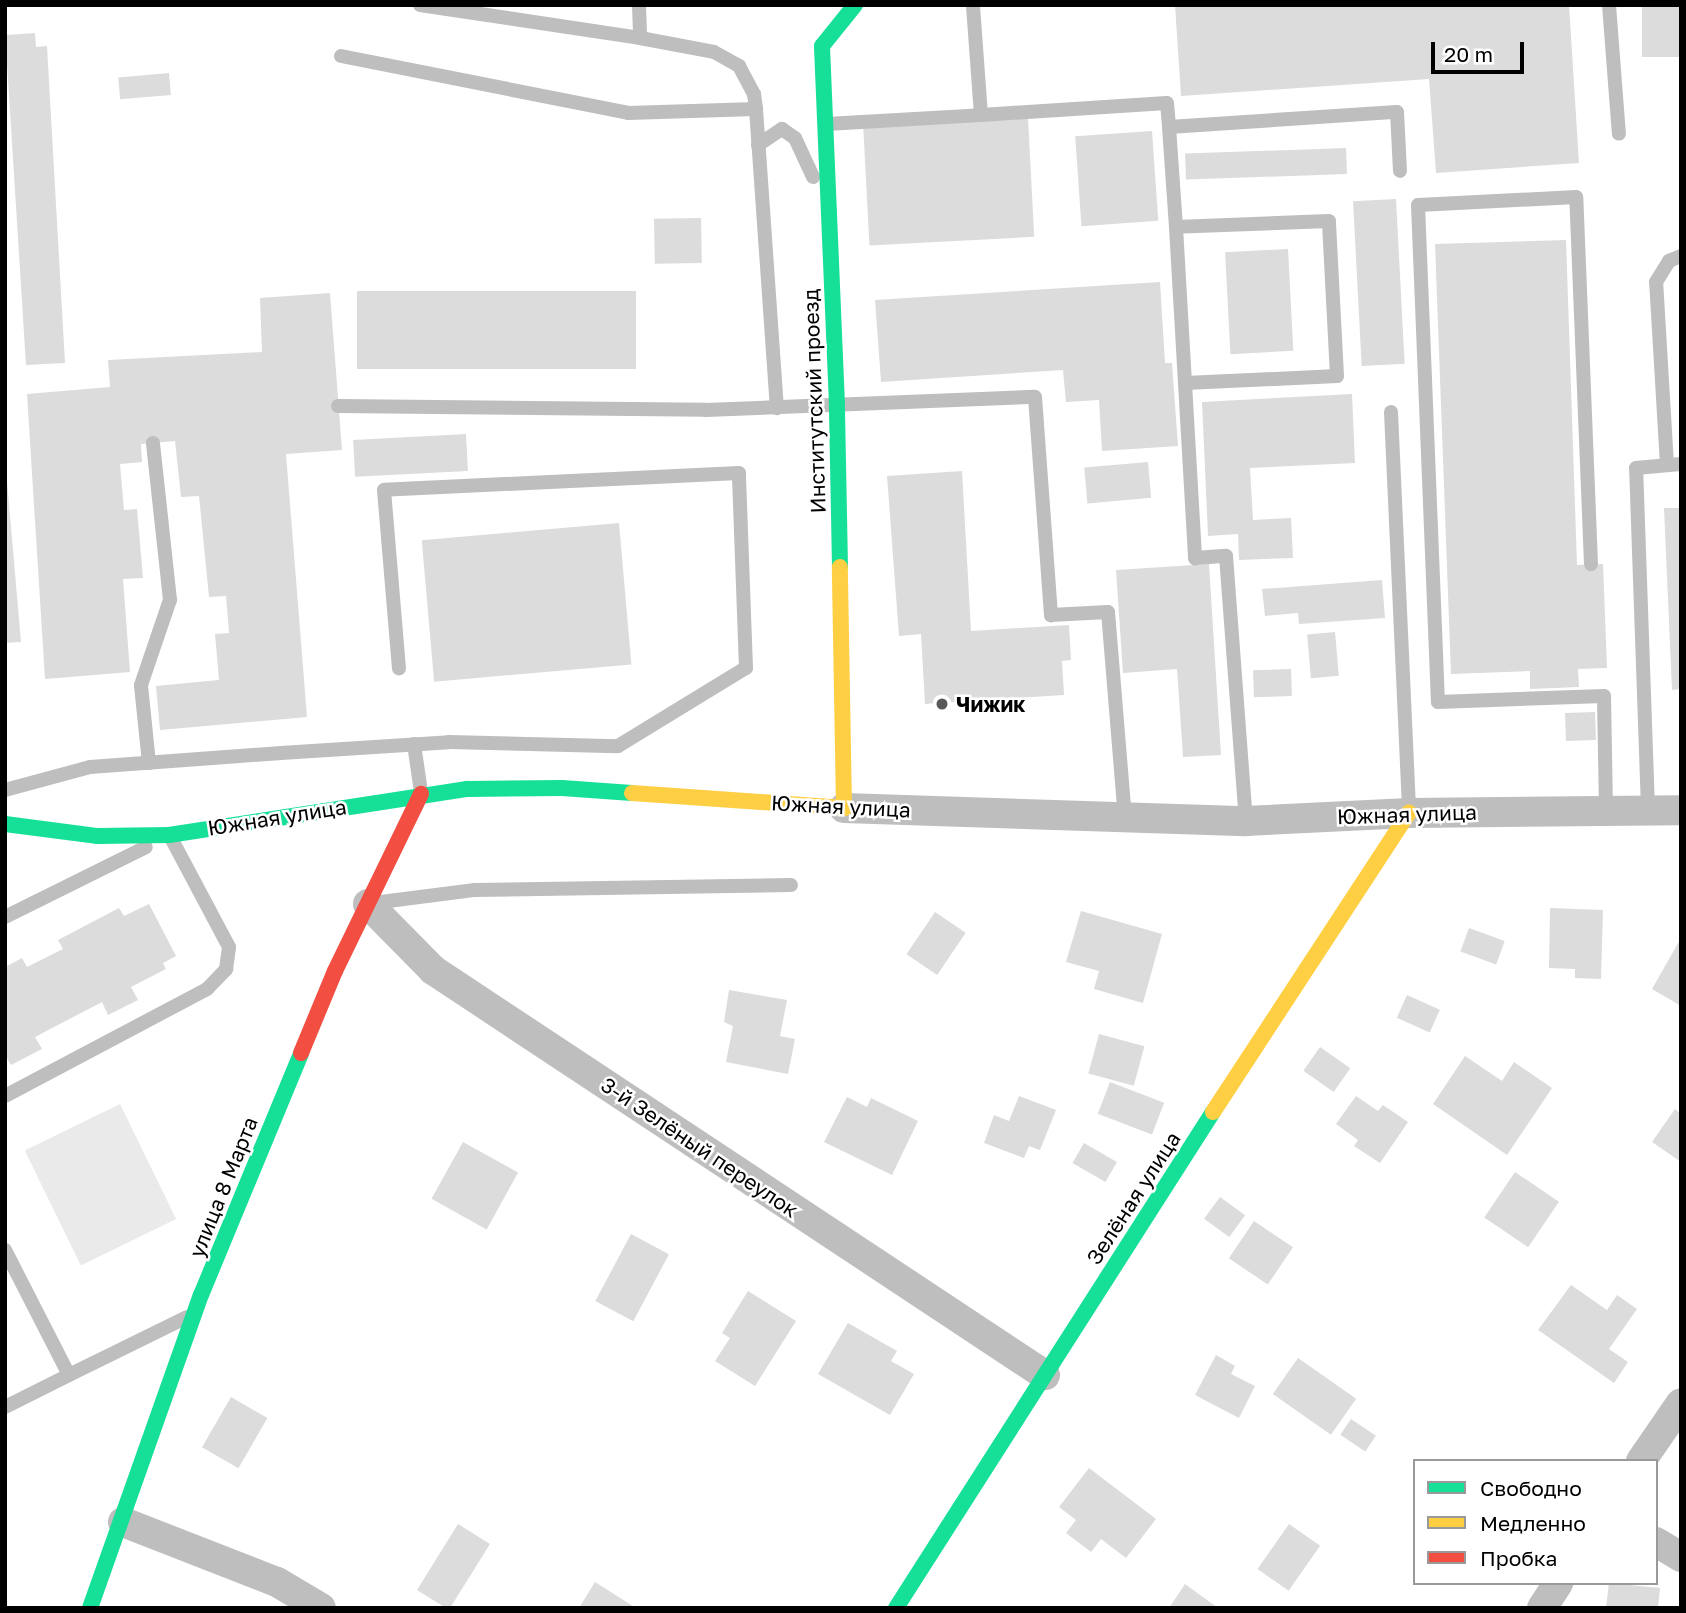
<!DOCTYPE html>
<html>
<head>
<meta charset="utf-8">
<style>
  body { margin:0 }
  #map { position:relative; width:1686px; height:1613px; overflow:hidden; background:#fff; font-family:"Golos Text",sans-serif }
  div>[style] { position:absolute }
  [style*='--x'] { left:calc(var(--x)*1px); top:calc(var(--y)*1px); width:calc(var(--w)*1px); rotate:calc(var(--a)*1deg) }
  .green>* { inset:0; background:#eaeaea; transform-origin:0 0 }
  .building>* { inset:0; background:#dcdcdc; transform-origin:0 0 }
  .lane>* { height:14px; margin:-7px; padding:0 7px; transform-origin:7px; border-radius:7px; background:#bebebe }
  .street>* { height:30px; margin:-15px; padding:0 15px; transform-origin:15px; border-radius:15px; background:#bebebe }
  .fast>* { height:16px; margin:-8px; padding:0 8px; transform-origin:8px; border-radius:8px; background:#16e098 }
  .slow>* { height:16px; margin:-8px; padding:0 8px; transform-origin:8px; border-radius:8px; background:#ffcf43 }
  .jam>* { height:16px; margin:-8px; padding:0 8px; transform-origin:8px; border-radius:8px; background:#f24e42 }
  .dots>* { width:19px; height:19px; translate:-50% -50%; box-sizing:border-box; border:4px solid #fff; border-radius:50% }
  span { translate:-50% -50%; white-space:nowrap; text-align:center; line-height:1.15; -webkit-text-stroke:5px #fff; paint-order:stroke }
  .street-label { font-size:21px; color:#000 }
  .poi-label { font-size:21px; color:#000; font-weight:700 }
  .left { translate:0 -50%; text-align:left }
  .frame { position:absolute; inset:0; border:7px solid #000; pointer-events:none }
  .legend { position:absolute; left:1413px; top:1459px; width:245px; height:126px; box-sizing:border-box; background:#fff; border:2px solid #999; margin:0; padding:9px 12px; list-style:none; font-size:21px; color:#000 }
  .legend li { display:flex; align-items:center; gap:14px; height:35px }
  .legend b { width:35px; border:2px solid #999 }
  .scale { position:absolute; left:1431px; top:42px; width:93px; height:32px; box-sizing:border-box; border:4px solid #000; border-top:0; padding-left:9px; font-size:21px; line-height:24px; white-space:nowrap; color:#000; -webkit-text-stroke:5px #fff; paint-order:stroke }
</style>
</head>
<body>
<div id="map">
  <div class="green">
    <i style="left:120px;top:1104px;width:128px;height:106px;rotate:64deg"></i>
  </div>
  <div class="building">
    <i style="clip-path:polygon(1175px 5px,1569px 5px,1579px 163px,1436px 173px,1429px 79px,1181px 96px)"></i>
    <i style="left:1642px;top:5px;width:39px;height:52px"></i>
    <i style="clip-path:polygon(35px 33px,36px 47px,47px 46px,65px 363px,26px 365px,6px 48px,7px 35px)"></i>
    <i style="left:169px;top:73px;width:22px;height:51px;rotate:85deg"></i>
    <i style="left:1028px;top:118px;width:119px;height:165px;rotate:87deg"></i>
    <i style="left:1152px;top:131px;width:90px;height:77px;rotate:86deg"></i>
    <i style="left:1346px;top:148px;width:26px;height:161px;rotate:88deg"></i>
    <i style="left:1396px;top:199px;width:165px;height:43px;rotate:87deg"></i>
    <i style="left:701px;top:218px;width:45px;height:47px;rotate:89deg"></i>
    <i style="clip-path:polygon(1566px 240px,1577px 565px,1603px 564px,1607px 668px,1578px 669px,1579px 687px,1530px 689px,1530px 671px,1451px 674px,1435px 244px)"></i>
    <i style="left:1288px;top:249px;width:102px;height:63px;rotate:87deg"></i>
    <i style="clip-path:polygon(1160px 282px,1165px 363px,1172px 363px,1178px 446px,1102px 451px,1099px 400px,1066px 402px,1063px 370px,881px 382px,875px 300px)"></i>
    <i style="left:357px;top:291px;width:279px;height:78px"></i>
    <i style="clip-path:polygon(330px 293px,342px 450px,286px 454px,307px 717px,160px 730px,156px 686px,219px 680px,215px 634px,229px 633px,226px 596px,209px 597px,199px 496px,181px 497px,175px 441px,141px 444px,142px 462px,120px 464px,124px 510px,137px 509px,143px 578px,123px 579px,130px 672px,45px 679px,27px 394px,110px 387px,108px 360px,262px 352px,260px 298px)"></i>
    <i style="clip-path:polygon(1352px 394px,1355px 463px,1250px 468px,1253px 520px,1291px 518px,1293px 558px,1239px 560px,1238px 534px,1208px 536px,1202px 402px)"></i>
    <i style="left:466px;top:434px;width:37px;height:113px;rotate:87deg"></i>
    <i style="clip-path:polygon(5px 458px,21px 642px,5px 643px)"></i>
    <i style="left:1148px;top:462px;width:36px;height:64px;rotate:85deg"></i>
    <i style="clip-path:polygon(962px 471px,971px 631px,1069px 625px,1071px 660px,1062px 661px,1064px 695px,925px 704px,921px 634px,899px 636px,887px 476px)"></i>
    <i style="clip-path:polygon(1664px 508px,1681px 508px,1681px 689px,1672px 690px)"></i>
    <i style="left:619px;top:523px;width:142px;height:198px;rotate:85deg"></i>
    <i style="clip-path:polygon(1209px 564px,1221px 755px,1183px 757px,1177px 669px,1123px 673px,1116px 570px)"></i>
    <i style="clip-path:polygon(1382px 580px,1385px 618px,1299px 624px,1298px 613px,1265px 616px,1262px 589px)"></i>
    <i style="left:1335px;top:632px;width:44px;height:28px;rotate:85deg"></i>
    <i style="left:1291px;top:669px;width:27px;height:38px;rotate:88deg"></i>
    <i style="left:1595px;top:712px;width:28px;height:30px;rotate:88deg"></i>
    <i style="clip-path:polygon(149px 904px,176px 956px,163px 963px,166px 969px,131px 987px,138px 1000px,108px 1015px,102px 1002px,35px 1037px,42px 1049px,11px 1065px,5px 1055px,5px 967px,22px 958px,27px 967px,63px 949px,58px 940px,119px 908px,124px 916px)"></i>
    <i style="clip-path:polygon(1550px 908px,1603px 910px,1601px 979px,1575px 978px,1575px 969px,1549px 968px)"></i>
    <i style="clip-path:polygon(1081px 911px,1162px 934px,1143px 1003px,1094px 989px,1099px 971px,1066px 962px)"></i>
    <i style="left:935px;top:912px;width:37px;height:51px;rotate:34deg"></i>
    <i style="left:1469px;top:928px;width:38px;height:25px;rotate:20deg"></i>
    <i style="clip-path:polygon(1681px 938px,1681px 1006px,1652px 989px)"></i>
    <i style="clip-path:polygon(729px 990px,787px 1000px,780px 1036px,795px 1039px,788px 1074px,726px 1062px,733px 1026px,724px 1022px)"></i>
    <i style="left:1407px;top:995px;width:36px;height:25px;rotate:24deg"></i>
    <i style="left:1099px;top:1034px;width:47px;height:41px;rotate:15deg"></i>
    <i style="left:1320px;top:1047px;width:37px;height:29px;rotate:35deg"></i>
    <i style="clip-path:polygon(1465px 1056px,1502px 1081px,1514px 1062px,1552px 1088px,1507px 1155px,1433px 1104px)"></i>
    <i style="left:1110px;top:1082px;width:58px;height:34px;rotate:21deg"></i>
    <i style="clip-path:polygon(1019px 1096px,1056px 1110px,1040px 1150px,1029px 1146px,1024px 1158px,984px 1143px,994px 1115px,1009px 1121px)"></i>
    <i style="clip-path:polygon(1356px 1096px,1378px 1111px,1383px 1105px,1408px 1122px,1380px 1163px,1354px 1146px,1358px 1140px,1336px 1124px)"></i>
    <i style="clip-path:polygon(847px 1097px,867px 1107px,871px 1098px,918px 1121px,892px 1175px,824px 1142px)"></i>
    <i style="clip-path:polygon(1675px 1109px,1681px 1114px,1681px 1162px,1652px 1142px)"></i>
    <i style="left:463px;top:1142px;width:63px;height:65px;rotate:29deg"></i>
    <i style="left:1084px;top:1143px;width:38px;height:23px;rotate:30deg"></i>
    <i style="left:1515px;top:1172px;width:53px;height:55px;rotate:34deg"></i>
    <i style="left:1220px;top:1197px;width:31px;height:27px;rotate:36deg"></i>
    <i style="left:1254px;top:1221px;width:47px;height:45px;rotate:34deg"></i>
    <i style="left:631px;top:1234px;width:43px;height:76px;rotate:28deg"></i>
    <i style="clip-path:polygon(1571px 1285px,1607px 1310px,1617px 1295px,1637px 1309px,1609px 1349px,1628px 1362px,1614px 1383px,1538px 1330px)"></i>
    <i style="clip-path:polygon(748px 1291px,796px 1321px,755px 1386px,715px 1361px,730px 1338px,722px 1333px)"></i>
    <i style="clip-path:polygon(848px 1323px,897px 1351px,891px 1361px,914px 1374px,890px 1415px,818px 1374px)"></i>
    <i style="clip-path:polygon(1216px 1355px,1235px 1366px,1231px 1374px,1255px 1386px,1239px 1418px,1195px 1395px)"></i>
    <i style="left:1298px;top:1358px;width:71px;height:44px;rotate:35deg"></i>
    <i style="left:231px;top:1397px;width:42px;height:58px;rotate:30deg"></i>
    <i style="left:1351px;top:1419px;width:30px;height:19px;rotate:34deg"></i>
    <i style="clip-path:polygon(1089px 1468px,1156px 1519px,1126px 1558px,1101px 1539px,1091px 1552px,1066px 1533px,1076px 1520px,1059px 1507px)"></i>
    <i style="clip-path:polygon(458px 1524px,490px 1544px,450px 1608px,446px 1608px,417px 1590px)"></i>
    <i style="left:1289px;top:1524px;width:38px;height:55px;rotate:35deg"></i>
    <i style="clip-path:polygon(595px 1582px,636px 1608px,579px 1608px)"></i>
    <i style="clip-path:polygon(1609px 1583px,1660px 1588px,1658px 1608px,1606px 1608px)"></i>
    <i style="clip-path:polygon(1185px 1584px,1218px 1608px,1169px 1608px)"></i>
  </div>
  <div class="lane">
    <i style="--x:420;--y:5;--w:222;--a:8.5"></i>
    <i style="--x:640;--y:38;--w:75;--a:10.7"></i>
    <i style="--x:714;--y:52;--w:29;--a:29"></i>
    <i style="--x:739;--y:66;--w:32;--a:62"></i>
    <i style="--x:754;--y:94;--w:15;--a:82"></i>
    <i style="--x:639;--y:5;--w:33;--a:88"></i>
    <i style="--x:1609;--y:5;--w:129;--a:85.6"></i>
    <i style="--x:341;--y:56;--w:293;--a:11.2"></i>
    <i style="--x:628;--y:113;--w:128;--a:-1.8"></i>
    <i style="--x:756;--y:109;--w:300;--a:86"></i>
    <i style="--x:981;--y:115;--w:186;--a:-3.7"></i>
    <i style="--x:1167;--y:103;--w:24;--a:85"></i>
    <i style="--x:827;--y:124;--w:154;--a:-3.3"></i>
    <i style="--x:981;--y:115;--w:110;--a:-94.2"></i>
    <i style="--x:758;--y:145;--w:29;--a:-34"></i>
    <i style="--x:782;--y:129;--w:16;--a:35"></i>
    <i style="--x:795;--y:138;--w:43;--a:65.2"></i>
    <i style="--x:1176;--y:227;--w:100;--a:-94"></i>
    <i style="--x:1169;--y:127;--w:228;--a:-3.8"></i>
    <i style="--x:1397;--y:112;--w:59;--a:87.1"></i>
    <i style="--x:1185;--y:383;--w:152;--a:-2.6"></i>
    <i style="--x:1337;--y:376;--w:155;--a:-93"></i>
    <i style="--x:1329;--y:221;--w:153;--a:177.8"></i>
    <i style="--x:1176;--y:227;--w:332;--a:86.7"></i>
    <i style="--x:1195;--y:558;--w:31;--a:-4"></i>
    <i style="--x:1226;--y:556;--w:266;--a:85.7"></i>
    <i style="--x:338;--y:406;--w:368;--a:0.6"></i>
    <i style="--x:706;--y:410;--w:329;--a:-2.3"></i>
    <i style="--x:1035;--y:397;--w:219;--a:85.8"></i>
    <i style="--x:1051;--y:615;--w:57;--a:-3"></i>
    <i style="--x:1108;--y:612;--w:206;--a:85.3"></i>
    <i style="--x:1391;--y:412;--w:401;--a:87.4"></i>
    <i style="--x:1667;--y:465;--w:183;--a:-93.4"></i>
    <i style="--x:1656;--y:282;--w:25;--a:-58"></i>
    <i style="--x:1669;--y:261;--w:13;--a:-23"></i>
    <i style="--x:1591;--y:564;--w:367;--a:-92.3"></i>
    <i style="--x:1576;--y:197;--w:158;--a:177.1"></i>
    <i style="--x:1418;--y:205;--w:497;--a:87.7"></i>
    <i style="--x:1438;--y:702;--w:166;--a:-2.1"></i>
    <i style="--x:1604;--y:696;--w:113;--a:89"></i>
    <i style="--x:414;--y:744;--w:49;--a:81.7"></i>
    <i style="--x:149;--y:763;--w:78;--a:-95.9"></i>
    <i style="--x:141;--y:685;--w:90;--a:-71.2"></i>
    <i style="--x:170;--y:600;--w:158;--a:-96.2"></i>
    <i style="--x:5;--y:790;--w:88;--a:-15.1"></i>
    <i style="--x:90;--y:767;--w:192;--a:-4.2"></i>
    <i style="--x:281;--y:753;--w:168;--a:-3.7"></i>
    <i style="--x:449;--y:742;--w:169;--a:1.4"></i>
    <i style="--x:618;--y:746;--w:150;--a:-31.4"></i>
    <i style="--x:746;--y:668;--w:195;--a:-92.1"></i>
    <i style="--x:739;--y:473;--w:355;--a:177.3"></i>
    <i style="--x:384;--y:490;--w:179;--a:85.2"></i>
    <i style="--x:1648;--y:809;--w:341;--a:-92"></i>
    <i style="--x:1636;--y:468;--w:45;--a:-5.1"></i>
    <i style="--x:373;--y:903;--w:103;--a:-7.3"></i>
    <i style="--x:475;--y:890;--w:316;--a:-0.9"></i>
    <i style="--x:5;--y:917;--w:157;--a:-26.4"></i>
    <i style="--x:5;--y:1096;--w:229;--a:-27.9"></i>
    <i style="--x:207;--y:989;--w:28;--a:-46"></i>
    <i style="--x:226;--y:969;--w:22;--a:-82"></i>
    <i style="--x:229;--y:947;--w:126;--a:-118"></i>
    <i style="--x:5;--y:1250;--w:140;--a:62.9"></i>
    <i style="--x:69;--y:1375;--w:72;--a:153.4"></i>
    <i style="--x:69;--y:1375;--w:131;--a:-26.2"></i>
  </div>
  <div class="street">
    <i style="--x:844;--y:808;--w:402;--a:1.9"></i>
    <i style="--x:1246;--y:821;--w:163;--a:-2.8"></i>
    <i style="--x:1409;--y:813;--w:272;--a:-0.6"></i>
    <i style="--x:368;--y:904;--w:93;--a:45.4"></i>
    <i style="--x:433;--y:970;--w:734;--a:33.5"></i>
    <i style="--x:1641;--y:1461;--w:70;--a:-55.4"></i>
    <i style="--x:123;--y:1522;--w:165;--a:21.3"></i>
    <i style="--x:277;--y:1582;--w:51;--a:30.6"></i>
    <i style="--x:1656;--y:1542;--w:29;--a:31"></i>
    <i style="--x:1542;--y:1608;--w:30;--a:-57"></i>
  </div>
  <div class="fast">
    <i style="--x:840;--y:567;--w:162;--a:-91.1"></i>
    <i style="--x:837;--y:405;--w:359;--a:-92.4"></i>
    <i style="--x:822;--y:46;--w:53;--a:-51.2"></i>
    <i style="--x:5;--y:824;--w:94;--a:7.4"></i>
    <i style="--x:98;--y:836;--w:71;--a:-0.8"></i>
    <i style="--x:169;--y:835;--w:302;--a:-8.8"></i>
    <i style="--x:467;--y:789;--w:95;--a:-0.6"></i>
    <i style="--x:562;--y:788;--w:70;--a:4.1"></i>
    <i style="--x:90;--y:1608;--w:332;--a:-70.5"></i>
    <i style="--x:201;--y:1295;--w:262;--a:-67.5"></i>
    <i style="--x:896;--y:1608;--w:589;--a:-57.42"></i>
  </div>
  <div class="slow">
    <i style="--x:632;--y:793;--w:213;--a:4"></i>
    <i style="--x:844;--y:808;--w:241;--a:-91"></i>
    <i style="--x:1213;--y:1112;--w:358;--a:-56.8"></i>
  </div>
  <div class="jam">
    <i style="--x:301;--y:1053;--w:89;--a:-67.5"></i>
    <i style="--x:335;--y:971;--w:197;--a:-64.1"></i>
  </div>
  <div class="dots">
    <i style="left:942px;top:704px;background:#595959"></i>
  </div>
  <div class="street-label">
    <span style="left:814px;top:401px;rotate:-92deg">Институтский проезд</span>
    <span style="left:841px;top:806px;rotate:3deg">Южная улица</span>
    <span style="left:1407px;top:814px;rotate:-2deg">Южная улица</span>
    <span style="left:277px;top:817px;rotate:-9deg">Южная улица</span>
    <span style="left:700px;top:1147px;rotate:34deg">3-й Зелёный переулок</span>
    <span style="left:223px;top:1187px;rotate:-68deg">улица 8 Марта</span>
    <span style="left:1133px;top:1198px;rotate:-57deg">Зелёная улица</span>
  </div>
  <div class="poi-label">
    <span class="left" style="left:956px;top:704px">Чижик</span>
  </div>
  <div class="frame"></div>
  <ul class="legend">
  <li><b style="height:9px;background:#16e098"></b>Свободно</li>
  <li><b style="height:9px;background:#ffcf43"></b>Медленно</li>
  <li><b style="height:9px;background:#f24e42"></b>Пробка</li>
  </ul>
  <div class="scale">20 m</div>
</div>
</body>
</html>
